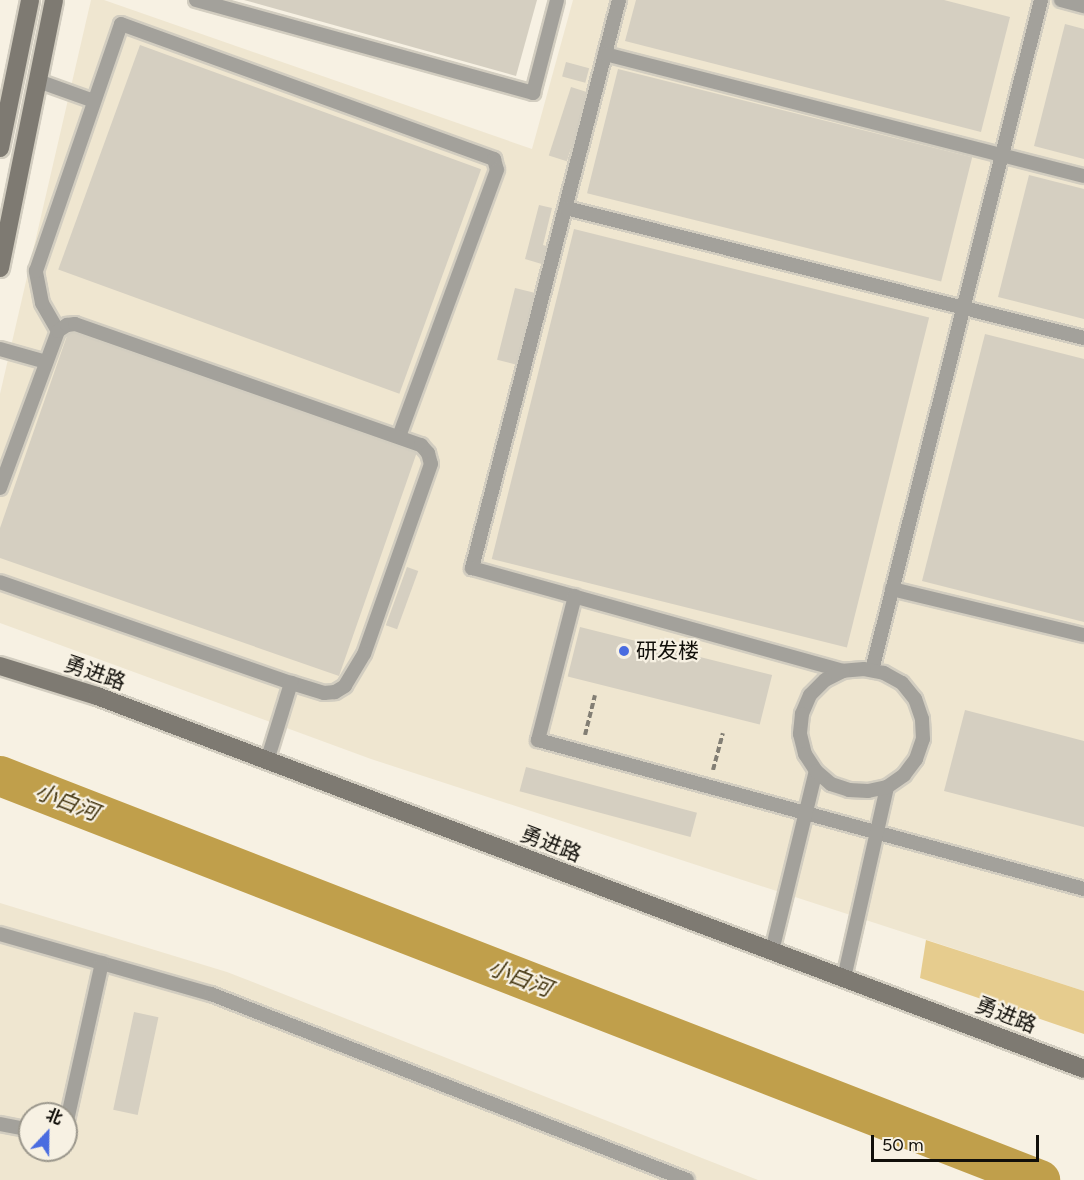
<!DOCTYPE html>
<html>
<head>
<meta charset="utf-8">
<style>
  body { margin:0 }
  #map { position:relative; width:1084px; height:1180px; overflow:hidden; background:#f7f1e3; font-family:Figtree,"Noto Sans SC",sans-serif }
  div>[style] { position:absolute }
  [style*='--x'] { left:calc(var(--x)*1px); top:calc(var(--y)*1px); width:calc(var(--w)*1px); rotate:calc(var(--a)*1deg) }
  .built>* { inset:0; background:#efe6d0 }
  .green>* { inset:0; background:#e6cc8e }
  .river>* { height:40px; margin:-20px; padding:0 20px; transform-origin:20px; border-radius:20px; background:#c09f4b }
  .building>* { inset:0; background:#d5cfc1; transform-origin:0 0 }
  .path>* { height:4px; margin-top:-2px; transform-origin:0; background:repeating-linear-gradient(90deg,#827e74 0 6px,transparent 0 9px) }
  .roads { filter:drop-shadow(2px 0 #d2cdc0) drop-shadow(-2px 0 #d2cdc0) drop-shadow(0 2px #d2cdc0) drop-shadow(0 -2px #d2cdc0) }
  .lane>* { height:14px; margin:-7px; padding:0 7px; transform-origin:7px; border-radius:7px; background:#a3a19b }
  .secondary>* { height:18px; margin:-9px; padding:0 9px; transform-origin:9px; border-radius:9px; background:#7e7a72 }
  .dots>* { width:16px; height:16px; translate:-50% -50%; box-sizing:border-box; border:3px solid #f7f1e3; border-radius:50% }
  span { translate:-50% -50%; white-space:nowrap; text-align:center; line-height:1.15; -webkit-text-stroke:4.5px #f7f1e3; paint-order:stroke }
  .poi-label { font-size:21px; color:#110f0a }
  .left { translate:0 -50%; text-align:left }
  .street-label { font-size:21px; color:#110f0a }
  .water-label { font-size:22px; color:#453712; font-style:italic }
  .north { position:absolute; left:18px; top:1102px; width:60px; height:60px; box-sizing:border-box; background:#f7f1e3; border:2px solid #9b978c; border-radius:50%; rotate:22deg; font-size:16px; font-weight:700; line-height:24px; text-align:center; color:#110f0a }
  .north::after { content:''; display:block; margin:auto; width:21px; height:27px; background:#4a6ce0; clip-path:polygon(50% 0,100% 100%,50% 72%,0 100%) }
  .scale { position:absolute; left:871px; top:1135px; width:168px; height:27px; box-sizing:border-box; border:3px solid #110f0a; border-top:0; padding-left:8px; font-size:18px; line-height:21px; white-space:nowrap; color:#110f0a; -webkit-text-stroke:4px #f7f1e3; paint-order:stroke }
</style>
</head>
<body>
<div id="map">
  <div class="built">
    <i style="clip-path:polygon(91px 0,104px 0,532px 149px,573px 0,1084px 0,1084px 991px,371px 759px,0 623px,0 394px)"></i>
    <i style="clip-path:polygon(evenodd,0 903px,227px 972px,758px 1180px,0 1180px,0 903px,30px 1114px,66px 1114px,66px 1150px,30px 1150px,30px 1114px)"></i>
  </div>
  <div class="green">
    <i style="clip-path:polygon(926px 940px,1084px 991px,1084px 1034px,920px 978px)"></i>
  </div>
  <div class="river">
    <i style="--x:0;--y:776;--w:1116;--a:21.23"></i>
  </div>
  <div class="building">
    <i style="clip-path:polygon(244px 0,537px 0,516px 76px)"></i>
    <i style="clip-path:polygon(636px 0,944px 0,1010px 17px,981px 132px,625px 41px)"></i>
    <i style="clip-path:polygon(1065px 24px,1084px 29px,1084px 159px,1034px 146px)"></i>
    <i style="left:140px;top:45px;width:363px;height:239px;rotate:20deg"></i>
    <i style="left:566px;top:62px;width:24px;height:15px;rotate:15deg"></i>
    <i style="left:618px;top:69px;width:365px;height:128px;rotate:14deg"></i>
    <i style="left:571px;top:87px;width:19px;height:72px;rotate:18deg"></i>
    <i style="clip-path:polygon(1029px 175px,1084px 189px,1084px 319px,998px 297px)"></i>
    <i style="clip-path:polygon(539px 205px,552px 208px,543px 245px,550px 247px,545px 265px,525px 259px)"></i>
    <i style="left:574px;top:229px;width:366px;height:340px;rotate:14deg"></i>
    <i style="left:515px;top:288px;width:21px;height:74px;rotate:14deg"></i>
    <i style="clip-path:polygon(69px 330px,417px 452px,339px 676px,0 558px,0 528px)"></i>
    <i style="clip-path:polygon(985px 334px,1084px 359px,1084px 622px,922px 581px)"></i>
    <i style="left:407px;top:567px;width:12px;height:62px;rotate:20deg"></i>
    <i style="left:580px;top:627px;width:198px;height:51px;rotate:14deg"></i>
    <i style="clip-path:polygon(965px 710px,1084px 741px,1084px 827px,944px 791px)"></i>
    <i style="left:526px;top:767px;width:177px;height:25px;rotate:15deg"></i>
    <i style="left:134px;top:1012px;width:25px;height:100px;rotate:12deg"></i>
  </div>
  <div class="path">
    <i style="--x:585;--y:735;--w:41;--a:-76"></i>
    <i style="--x:713;--y:770;--w:38;--a:-75"></i>
  </div>
  <div class="roads">
    <div class="lane">
      <i style="--x:196;--y:0;--w:350;--a:15.4"></i>
      <i style="--x:533;--y:93;--w:96;--a:-75.5"></i>
      <i style="--x:619;--y:0;--w:587;--a:104.51"></i>
      <i style="--x:472;--y:568;--w:385;--a:15.5"></i>
      <i style="--x:1061;--y:0;--w:24;--a:15"></i>
      <i style="--x:605;--y:54;--w:494;--a:14.3"></i>
      <i style="--x:38;--y:81;--w:59;--a:19.7"></i>
      <i style="--x:566;--y:208;--w:534;--a:14.09"></i>
      <i style="--x:58;--y:331;--w:32;--a:-120"></i>
      <i style="--x:42;--y:303;--w:33;--a:-101"></i>
      <i style="--x:36;--y:271;--w:261;--a:-71"></i>
      <i style="--x:121;--y:24;--w:397;--a:19.9"></i>
      <i style="--x:494;--y:159;--w:11;--a:75"></i>
      <i style="--x:497;--y:170;--w:284;--a:110.2"></i>
      <i style="--x:0;--y:349;--w:48;--a:15.8"></i>
      <i style="--x:0;--y:488;--w:167;--a:-69.7"></i>
      <i style="--x:58;--y:331;--w:11;--a:-34"></i>
      <i style="--x:67;--y:325;--w:8;--a:-7"></i>
      <i style="--x:75;--y:324;--w:367;--a:19.3"></i>
      <i style="--x:421;--y:445;--w:11;--a:49"></i>
      <i style="--x:428;--y:453;--w:11;--a:75"></i>
      <i style="--x:431;--y:464;--w:201;--a:109.4"></i>
      <i style="--x:364;--y:654;--w:37;--a:121"></i>
      <i style="--x:345;--y:686;--w:12;--a:149"></i>
      <i style="--x:335;--y:692;--w:11;--a:175"></i>
      <i style="--x:324;--y:693;--w:34;--a:-163"></i>
      <i style="--x:291;--y:683;--w:308;--a:-160.9"></i>
      <i style="--x:892;--y:589;--w:197;--a:13.5"></i>
      <i style="--x:575;--y:596;--w:149;--a:104.4"></i>
      <i style="--x:538;--y:740;--w:566;--a:15.26"></i>
      <i style="--x:872;--y:670;--w:691;--a:-75.84"></i>
      <i style="--x:267;--y:761;--w:82;--a:-72.9"></i>
      <i style="--x:0;--y:934;--w:219;--a:15.9"></i>
      <i style="--x:211;--y:994;--w:511;--a:21.34"></i>
      <i style="--x:772;--y:951;--w:185;--a:-76.3"></i>
      <i style="--x:844;--y:978;--w:196;--a:-77.3"></i>
      <i style="--x:887;--y:787;--w:21;--a:-35"></i>
      <i style="--x:904;--y:775;--w:20;--a:-53"></i>
      <i style="--x:916;--y:759;--w:21;--a:-71"></i>
      <i style="--x:923;--y:739;--w:20;--a:-93"></i>
      <i style="--x:922;--y:719;--w:21;--a:-109"></i>
      <i style="--x:915;--y:699;--w:21;--a:-129"></i>
      <i style="--x:902;--y:683;--w:21;--a:-151"></i>
      <i style="--x:884;--y:673;--w:20;--a:-169"></i>
      <i style="--x:864;--y:669;--w:21;--a:175"></i>
      <i style="--x:843;--y:671;--w:20;--a:153"></i>
      <i style="--x:825;--y:680;--w:21;--a:135"></i>
      <i style="--x:810;--y:695;--w:21;--a:113"></i>
      <i style="--x:802;--y:714;--w:20;--a:96"></i>
      <i style="--x:800;--y:734;--w:21;--a:76"></i>
      <i style="--x:805;--y:754;--w:20;--a:57"></i>
      <i style="--x:816;--y:771;--w:20;--a:41"></i>
      <i style="--x:831;--y:784;--w:19;--a:18"></i>
      <i style="--x:849;--y:790;--w:19;--a:3"></i>
      <i style="--x:868;--y:791;--w:19;--a:-12"></i>
      <i style="--x:0;--y:1124;--w:31;--a:11"></i>
      <i style="--x:66;--y:1125;--w:166;--a:-77.5"></i>
    </div>
    <div class="secondary">
      <i style="--x:0;--y:148;--w:151;--a:-78.5"></i>
      <i style="--x:0;--y:268;--w:273;--a:-78.6"></i>
      <i style="--x:0;--y:666;--w:102;--a:17.2"></i>
      <i style="--x:97;--y:696;--w:1055;--a:20.7"></i>
    </div>
  </div>
  <div class="dots">
    <i style="left:624px;top:651px;background:#4a6ce0"></i>
  </div>
  <div class="poi-label">
    <span class="left" style="left:636px;top:651px">研发楼</span>
  </div>
  <div class="street-label">
    <span style="left:95px;top:673px;rotate:19deg">勇进路</span>
    <span style="left:551px;top:844px;rotate:21deg">勇进路</span>
    <span style="left:1006px;top:1015px;rotate:21deg">勇进路</span>
  </div>
  <div class="water-label">
    <span style="left:67px;top:802px;rotate:21deg">小白河</span>
    <span style="left:520px;top:978px;rotate:21deg">小白河</span>
  </div>
  <div class="north">北</div>
  <div class="scale">50 m</div>
</div>
</body>
</html>
